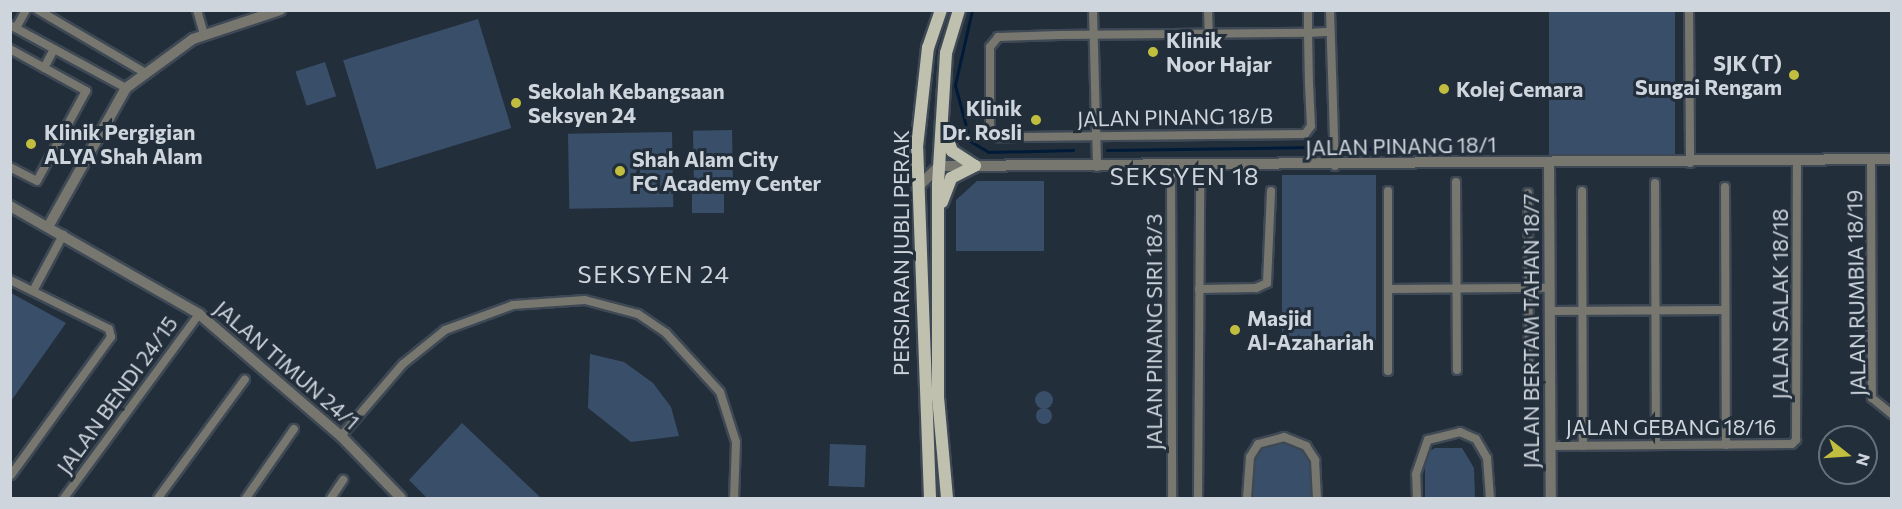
<!DOCTYPE html>
<html>
<head>
<meta charset="utf-8">
<style>
  body { margin:0 }
  #map { position:relative; width:1902px; height:509px; overflow:hidden; background:#232e3b; font-family:Commissioner,sans-serif }
  div>[style] { position:absolute }
  [style*='--x'] { left:calc(var(--x)*1px); top:calc(var(--y)*1px); width:calc(var(--w)*1px); rotate:calc(var(--a)*1deg) }
  .green>* { inset:0; background:#394f69; transform-origin:0 0 }
  .round { border-radius:50% }
  .stream>* { height:3px; margin:-1.5px; padding:0 1.5px; transform-origin:1.5px; border-radius:1.5px; background:#001b38 }
  .roads { filter:drop-shadow(2px 0 #3e4955) drop-shadow(-2px 0 #3e4955) drop-shadow(0 2px #3e4955) drop-shadow(0 -2px #3e4955) }
  .minor>* { height:8px; margin:-4px; padding:0 4px; transform-origin:4px; border-radius:4px; background:#77776f }
  .tertiary>* { height:10px; margin:-5px; padding:0 5px; transform-origin:5px; border-radius:5px; background:#77776f }
  .primary>* { height:12px; margin:-6px; padding:0 6px; transform-origin:6px; border-radius:6px; background:#c0c0af }
  .dots>* { width:16px; height:16px; translate:-50% -50%; box-sizing:border-box; border:3px solid #232e3b; border-radius:50% }
  span { translate:-50% -50%; white-space:nowrap; text-align:center; line-height:1.15; -webkit-text-stroke:6px #232e3b; paint-order:stroke }
  .poi-label { font-size:21px; color:#ced5dd; font-weight:700 }
  .left { translate:0 -50%; text-align:left }
  .right { translate:-100% -50%; text-align:right }
  .street-label { font-size:21px; color:#ced5dd }
  .quarter-label { font-size:24px; color:#ced5dd; letter-spacing:1.5px }
  .frame { position:absolute; inset:0; border:12px solid #ced5dd; pointer-events:none }
  .north { position:absolute; left:1818px; top:425px; width:60px; height:60px; box-sizing:border-box; background:#232e3b; border:2px solid #67717c; border-radius:50%; rotate:107deg; font-size:16px; font-weight:700; line-height:24px; text-align:center; color:#ced5dd }
  .north::after { content:''; display:block; margin:auto; width:21px; height:27px; background:#c1bd3f; clip-path:polygon(50% 0,100% 100%,50% 72%,0 100%) }
</style>
</head>
<body>
<div id="map">
  <div class="green">
    <i style="left:1549px;top:11px;width:126px;height:145px"></i>
    <i style="left:478px;top:19px;width:114px;height:141px;rotate:73deg"></i>
    <i style="left:325px;top:62px;width:36px;height:31px;rotate:72deg"></i>
    <i style="left:732px;top:130px;width:50px;height:39px;rotate:89deg"></i>
    <i style="left:672px;top:132px;width:75px;height:104px;rotate:89deg"></i>
    <i style="left:1376px;top:175px;width:166px;height:94px;rotate:90deg"></i>
    <i style="clip-path:polygon(977px 181px,1044px 181px,1044px 251px,956px 251px,956px 200px)"></i>
    <i style="left:692px;top:190px;width:32px;height:23px"></i>
    <i style="clip-path:polygon(11px 293px,66px 323px,11px 401px)"></i>
    <i style="clip-path:polygon(590px 354px,624px 362px,653px 383px,671px 407px,679px 436px,631px 442px,588px 408px)"></i>
    <i class="round" style="left:1035px;top:391px;width:18px;height:18px"></i>
    <i class="round" style="left:1036px;top:408px;width:16px;height:16px"></i>
    <i style="clip-path:polygon(462px 423px,541px 498px,427px 498px,409px 480px)"></i>
    <i style="clip-path:polygon(1294px 442px,1310px 461px,1311px 498px,1252px 498px,1252px 468px,1260px 450px,1272px 443px)"></i>
    <i style="left:830px;top:444px;width:36px;height:42px;rotate:2deg"></i>
    <i style="clip-path:polygon(1435px 448px,1462px 448px,1474px 468px,1475px 498px,1425px 498px,1425px 454px)"></i>
  </div>
  <div class="stream">
    <i style="--x:972;--y:10;--w:77;--a:102.8"></i>
    <i style="--x:955;--y:85;--w:58;--a:75"></i>
    <i style="--x:970;--y:141;--w:21;--a:31"></i>
    <i style="--x:988;--y:152;--w:85;--a:-1.3"></i>
    <i style="--x:1346;--y:148;--w:75;--a:1.5"></i>
    <i style="--x:1107;--y:150;--w:206;--a:-0.8"></i>
  </div>
  <div class="roads">
    <div class="minor">
      <i style="--x:38;--y:10;--w:126;--a:30.4"></i>
      <i style="--x:197;--y:10;--w:25;--a:74"></i>
      <i style="--x:1093;--y:10;--w:157;--a:88.5"></i>
      <i style="--x:1208;--y:10;--w:24;--a:88"></i>
      <i style="--x:1308;--y:10;--w:23;--a:90"></i>
      <i style="--x:1308;--y:33;--w:51;--a:88.9"></i>
      <i style="--x:1309;--y:84;--w:42;--a:87.3"></i>
      <i style="--x:1311;--y:126;--w:10;--a:127"></i>
      <i style="--x:1305;--y:134;--w:308;--a:179.4"></i>
      <i style="--x:997;--y:137;--w:10;--a:-135"></i>
      <i style="--x:990;--y:130;--w:83;--a:-90"></i>
      <i style="--x:990;--y:47;--w:13;--a:-51"></i>
      <i style="--x:998;--y:37;--w:62;--a:-1.8"></i>
      <i style="--x:1060;--y:35;--w:248;--a:-0.5"></i>
      <i style="--x:1308;--y:33;--w:22;--a:-3"></i>
      <i style="--x:1330;--y:10;--w:156;--a:88.2"></i>
      <i style="--x:1689;--y:10;--w:153;--a:89.6"></i>
      <i style="--x:10;--y:25;--w:132;--a:28.5"></i>
      <i style="--x:16;--y:28;--w:21;--a:-61"></i>
      <i style="--x:10;--y:49;--w:87;--a:28.9"></i>
      <i style="--x:86;--y:91;--w:102;--a:118.6"></i>
      <i style="--x:37;--y:181;--w:30;--a:-153"></i>
      <i style="--x:44;--y:68;--w:21;--a:-62"></i>
      <i style="--x:1871;--y:162;--w:236;--a:89.8"></i>
      <i style="--x:1872;--y:398;--w:26;--a:39"></i>
      <i style="--x:1171;--y:166;--w:332;--a:89.8"></i>
      <i style="--x:1456;--y:182;--w:188;--a:89.7"></i>
      <i style="--x:1655;--y:183;--w:262;--a:89.8"></i>
      <i style="--x:1725;--y:187;--w:258;--a:89.8"></i>
      <i style="--x:1388;--y:191;--w:180;--a:90"></i>
      <i style="--x:1582;--y:191;--w:255;--a:89.8"></i>
      <i style="--x:1528;--y:193;--w:173;--a:89.7"></i>
      <i style="--x:10;--y:280;--w:110;--a:26.3"></i>
      <i style="--x:109;--y:329;--w:8;--a:76"></i>
      <i style="--x:111;--y:337;--w:170;--a:125.9"></i>
      <i style="--x:1199;--y:289;--w:57;--a:-1"></i>
      <i style="--x:1256;--y:288;--w:12;--a:-24"></i>
      <i style="--x:1267;--y:283;--w:92;--a:-87.5"></i>
      <i style="--x:1388;--y:289;--w:162;--a:-0.4"></i>
      <i style="--x:33;--y:291;--w:64;--a:-61.8"></i>
      <i style="--x:1550;--y:311;--w:175;--a:-0.3"></i>
      <i style="--x:341;--y:436;--w:95;--a:-49.3"></i>
      <i style="--x:403;--y:364;--w:54;--a:-39"></i>
      <i style="--x:445;--y:330;--w:72;--a:-20.2"></i>
      <i style="--x:513;--y:305;--w:72;--a:-4"></i>
      <i style="--x:585;--y:300;--w:55;--a:14.8"></i>
      <i style="--x:638;--y:314;--w:34;--a:34"></i>
      <i style="--x:666;--y:333;--w:80;--a:47.5"></i>
      <i style="--x:720;--y:392;--w:52;--a:72.3"></i>
      <i style="--x:736;--y:442;--w:56;--a:92"></i>
      <i style="--x:1551;--y:446;--w:241;--a:-0.5"></i>
      <i style="--x:1792;--y:444;--w:6;--a:-45"></i>
      <i style="--x:1796;--y:440;--w:279;--a:-89.8"></i>
      <i style="--x:64;--y:498;--w:228;--a:-53.7"></i>
      <i style="--x:158;--y:498;--w:147;--a:-53.8"></i>
      <i style="--x:246;--y:498;--w:84;--a:-55.2"></i>
      <i style="--x:331;--y:498;--w:22;--a:-56"></i>
      <i style="--x:1198;--y:498;--w:314;--a:-89.6"></i>
      <i style="--x:1247;--y:498;--w:41;--a:-85.8"></i>
      <i style="--x:1250;--y:457;--w:15;--a:-58"></i>
      <i style="--x:1258;--y:444;--w:27;--a:-15"></i>
      <i style="--x:1284;--y:437;--w:24;--a:22"></i>
      <i style="--x:1306;--y:446;--w:17;--a:57"></i>
      <i style="--x:1315;--y:460;--w:38;--a:87"></i>
      <i style="--x:1417;--y:498;--w:24;--a:-92"></i>
      <i style="--x:1416;--y:474;--w:36;--a:-71"></i>
      <i style="--x:1428;--y:440;--w:33;--a:-14"></i>
      <i style="--x:1460;--y:432;--w:17;--a:24"></i>
      <i style="--x:1476;--y:439;--w:22;--a:60"></i>
      <i style="--x:1487;--y:458;--w:40;--a:85.7"></i>
    </div>
    <div class="tertiary">
      <i style="--x:1549;--y:164;--w:334;--a:89.7"></i>
      <i style="--x:919;--y:186;--w:28;--a:-45"></i>
      <i style="--x:939;--y:166;--w:953;--a:-0.42"></i>
      <i style="--x:10;--y:206;--w:218;--a:29.7"></i>
      <i style="--x:199;--y:314;--w:187;--a:40.7"></i>
      <i style="--x:341;--y:436;--w:86;--a:45.9"></i>
      <i style="--x:48;--y:227;--w:159;--a:-60.7"></i>
      <i style="--x:126;--y:88;--w:83;--a:-36.2"></i>
      <i style="--x:193;--y:39;--w:92;--a:-18.4"></i>
    </div>
    <div class="primary">
      <i style="--x:945;--y:130;--w:22;--a:72"></i>
      <i style="--x:952;--y:151;--w:27;--a:33"></i>
      <i style="--x:942;--y:202;--w:26;--a:-69"></i>
      <i style="--x:951;--y:178;--w:27;--a:-27"></i>
      <i style="--x:930;--y:498;--w:351;--a:-92.1"></i>
      <i style="--x:917;--y:147;--w:100;--a:-83.7"></i>
      <i style="--x:928;--y:48;--w:40;--a:-71.1"></i>
      <i style="--x:947;--y:498;--w:100;--a:-95.1"></i>
      <i style="--x:938;--y:398;--w:214;--a:-90"></i>
      <i style="--x:938;--y:184;--w:131;--a:-86.5"></i>
      <i style="--x:946;--y:53;--w:45;--a:-73.2"></i>
    </div>
  </div>
  <div class="dots">
    <i style="left:1153px;top:52px;background:#c1bd3f"></i>
    <i style="left:1794px;top:75px;background:#c1bd3f"></i>
    <i style="left:1444px;top:89px;background:#c1bd3f"></i>
    <i style="left:516px;top:103px;background:#c1bd3f"></i>
    <i style="left:1036px;top:120px;background:#c1bd3f"></i>
    <i style="left:31px;top:144px;background:#c1bd3f"></i>
    <i style="left:620px;top:171px;background:#c1bd3f"></i>
    <i style="left:1235px;top:330px;background:#c1bd3f"></i>
  </div>
  <div class="poi-label">
    <span class="left" style="left:1166px;top:52px">Klinik<br>Noor Hajar</span>
    <span class="right" style="left:1782px;top:75px">SJK (T)<br>Sungai Rengam</span>
    <span class="left" style="left:1456px;top:89px">Kolej Cemara</span>
    <span class="left" style="left:528px;top:103px">Sekolah Kebangsaan<br>Seksyen 24</span>
    <span class="right" style="left:1022px;top:120px">Klinik<br>Dr. Rosli</span>
    <span class="left" style="left:44px;top:144px">Klinik Pergigian<br>ALYA Shah Alam</span>
    <span class="left" style="left:632px;top:171px">Shah Alam City<br>FC Academy Center</span>
    <span class="left" style="left:1247px;top:330px">Masjid<br>Al-Azahariah</span>
  </div>
  <div class="street-label">
    <span style="left:1175px;top:117px;rotate:-1deg">JALAN PINANG 18/B</span>
    <span style="left:1401px;top:146px;rotate:-1deg">JALAN PINANG 18/1</span>
    <span style="left:901px;top:253px;rotate:-90deg">PERSIARAN JUBLI PERAK</span>
    <span style="left:1856px;top:293px;rotate:-91deg">JALAN RUMBIA 18/19</span>
    <span style="left:1780px;top:304px;rotate:-90deg">JALAN SALAK 18/18</span>
    <span style="left:1531px;top:331px;rotate:-90deg">JALAN BERTAM TAHAN 18/7</span>
    <span style="left:1154px;top:332px;rotate:-90deg">JALAN PINANG SIRI 18/3</span>
    <span style="left:287px;top:365px;rotate:41deg">JALAN TIMUN 24/1</span>
    <span style="left:117px;top:395px;rotate:-54deg">JALAN BENDI 24/15</span>
    <span style="left:1671px;top:427px">JALAN GEBANG 18/16</span>
  </div>
  <div class="quarter-label">
    <span style="left:1185px;top:176px">SEKSYEN 18</span>
    <span style="left:654px;top:274px">SEKSYEN 24</span>
  </div>
  <div class="frame"></div>
  <div class="north">N</div>
</div>
</body>
</html>
